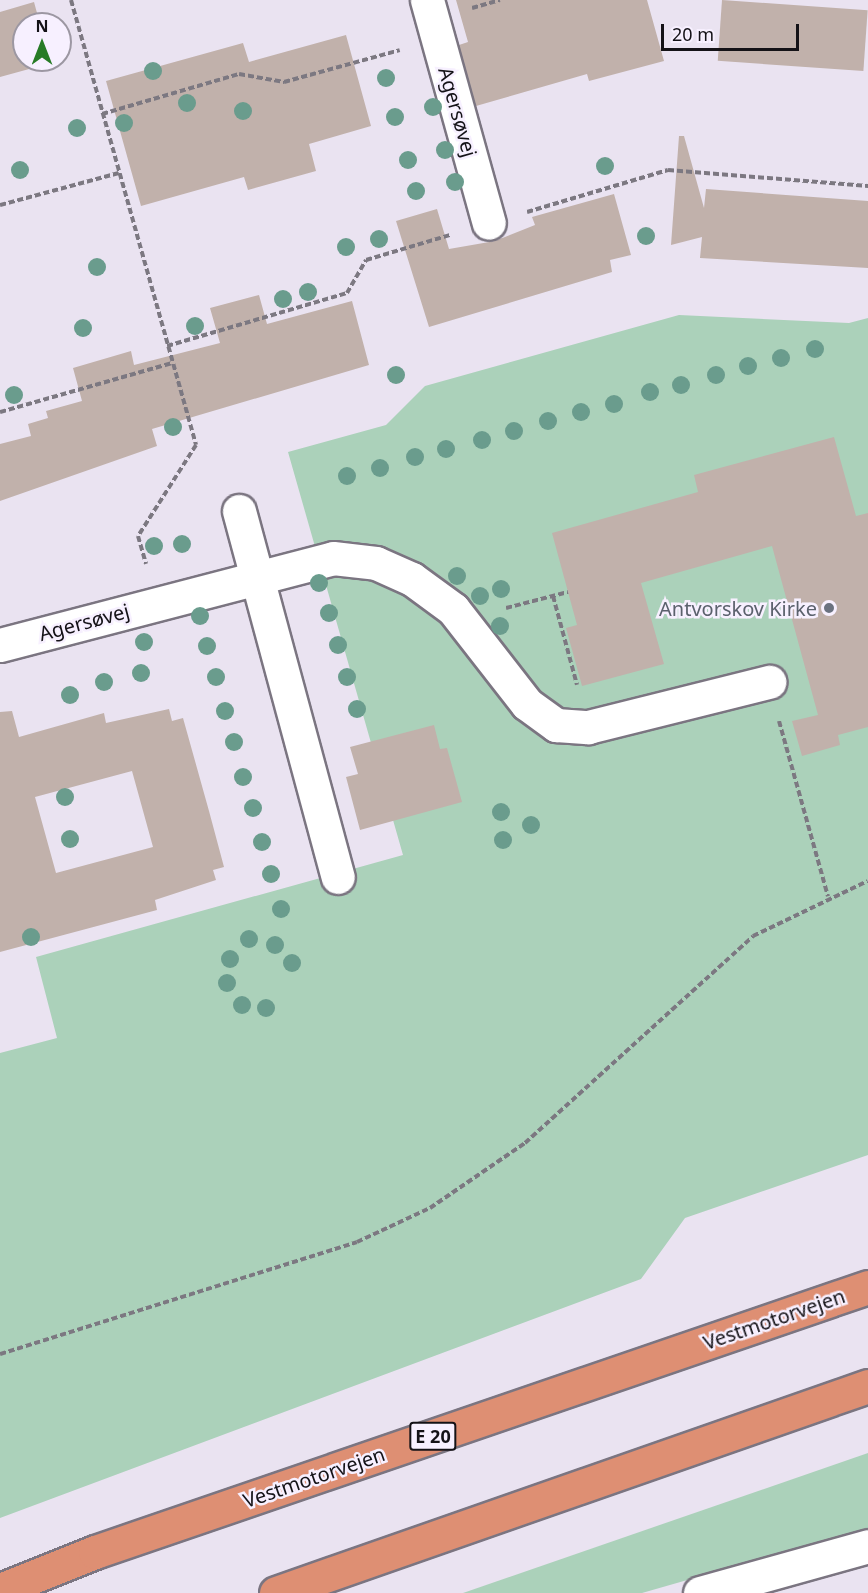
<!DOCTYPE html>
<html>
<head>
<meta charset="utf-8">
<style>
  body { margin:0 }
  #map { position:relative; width:868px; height:1593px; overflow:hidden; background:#eae3f1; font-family:"Noto Sans",sans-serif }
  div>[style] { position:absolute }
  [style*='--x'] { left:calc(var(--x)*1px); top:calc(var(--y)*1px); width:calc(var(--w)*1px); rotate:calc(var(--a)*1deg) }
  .green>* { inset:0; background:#abd1ba }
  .building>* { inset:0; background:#c1b1ab; transform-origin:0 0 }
  .path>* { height:4px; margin-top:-2px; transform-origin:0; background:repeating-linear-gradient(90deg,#7c7881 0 6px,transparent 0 9px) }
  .roads { filter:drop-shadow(2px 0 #7b7581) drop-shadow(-2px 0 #7b7581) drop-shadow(0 2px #7b7581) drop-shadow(0 -2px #7b7581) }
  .minor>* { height:33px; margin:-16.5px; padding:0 16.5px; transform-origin:16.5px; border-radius:16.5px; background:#fff }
  .highway>* { height:33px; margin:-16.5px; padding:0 16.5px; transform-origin:16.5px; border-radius:16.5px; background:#de8f73 }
  .trees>* { width:18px; height:18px; margin:-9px; border-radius:50%; background:#6a9c8d }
  .dots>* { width:16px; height:16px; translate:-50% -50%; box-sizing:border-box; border:3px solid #f7f0ff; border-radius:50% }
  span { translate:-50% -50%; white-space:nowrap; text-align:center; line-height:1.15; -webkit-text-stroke:5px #f7f0ff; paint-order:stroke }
  .shield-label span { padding:2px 4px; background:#f7f0ff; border:2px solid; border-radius:4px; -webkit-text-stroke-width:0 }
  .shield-label { font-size:18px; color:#141217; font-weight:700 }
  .street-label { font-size:20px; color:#141217 }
  .worship-label { font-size:20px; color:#5b616d }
  .right { translate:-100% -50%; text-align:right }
  .north { position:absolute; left:12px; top:12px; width:60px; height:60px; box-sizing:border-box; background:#f7f0ff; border:2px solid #9c97a2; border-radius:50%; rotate:0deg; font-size:16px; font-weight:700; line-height:24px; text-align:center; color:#141217 }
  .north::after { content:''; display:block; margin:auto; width:21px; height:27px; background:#277b26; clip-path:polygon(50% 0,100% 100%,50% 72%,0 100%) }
  .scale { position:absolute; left:661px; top:24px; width:138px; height:27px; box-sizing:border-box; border:3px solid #141217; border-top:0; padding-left:8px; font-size:18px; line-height:21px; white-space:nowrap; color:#141217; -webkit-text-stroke:4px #f7f0ff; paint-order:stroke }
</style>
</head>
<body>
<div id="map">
  <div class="green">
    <i style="clip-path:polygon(679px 315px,849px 323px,868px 318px,868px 1155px,685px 1218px,641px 1279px,0 1518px,0 1053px,57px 1038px,36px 957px,403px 855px,288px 452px,386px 425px,425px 386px)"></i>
    <i style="clip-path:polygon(868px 1453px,868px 1528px,642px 1593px,463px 1593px)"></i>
  </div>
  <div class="building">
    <i style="clip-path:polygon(456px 0,647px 0,664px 61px,589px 81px,587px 74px,476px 106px,459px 45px,468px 42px)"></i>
    <i style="left:722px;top:0;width:146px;height:61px;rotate:4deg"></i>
    <i style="clip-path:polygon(34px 2px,40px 24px,24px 24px,24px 60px,51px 63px,0 77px,0 12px)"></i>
    <i style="clip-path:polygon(346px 35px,371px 126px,309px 144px,316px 171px,248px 190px,244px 177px,141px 206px,106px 81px,243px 43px,249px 62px)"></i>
    <i style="clip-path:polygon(679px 136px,684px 136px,704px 208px,706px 189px,868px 201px,868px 268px,700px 258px,702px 237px,671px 245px)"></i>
    <i style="clip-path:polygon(614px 194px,631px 255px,610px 260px,612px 272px,429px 327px,396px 221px,437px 209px,449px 249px,495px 241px,535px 225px,532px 217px)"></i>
    <i style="clip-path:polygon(259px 295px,267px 324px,352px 301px,369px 365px,152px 429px,157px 446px,0 501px,0 444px,31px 436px,28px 424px,48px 418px,46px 411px,82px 401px,73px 368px,131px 351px,134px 365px,220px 343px,210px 308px)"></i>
    <i style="clip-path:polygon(834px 437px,856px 516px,868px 513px,868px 727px,838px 735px,840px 745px,802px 756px,792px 721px,818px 715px,772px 546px,641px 583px,664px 664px,582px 686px,566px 628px,577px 625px,552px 533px,698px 492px,694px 475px)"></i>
    <i style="clip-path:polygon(evenodd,169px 709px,172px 721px,183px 718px,209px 811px,224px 867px,213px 870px,216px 880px,155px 900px,157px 910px,0 952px,0 712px,12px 711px,19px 737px,104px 713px,106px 723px,169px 709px,132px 771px,153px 847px,56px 873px,35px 797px,132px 771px)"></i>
    <i style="clip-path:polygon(434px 725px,440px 749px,447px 748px,462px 802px,360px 830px,346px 777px,358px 774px,350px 747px)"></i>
  </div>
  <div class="path">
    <i style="--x:71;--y:0;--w:462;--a:74.3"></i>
    <i style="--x:196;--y:445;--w:108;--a:122.5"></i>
    <i style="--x:138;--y:536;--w:29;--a:74"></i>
    <i style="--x:472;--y:8;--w:29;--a:-16"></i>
    <i style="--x:102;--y:114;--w:143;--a:-16.3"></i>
    <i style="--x:239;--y:74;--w:46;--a:10.1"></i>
    <i style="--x:284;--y:82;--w:120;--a:-15.4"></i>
    <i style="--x:0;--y:205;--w:123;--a:-15.1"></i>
    <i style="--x:527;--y:212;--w:147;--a:-16.6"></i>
    <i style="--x:668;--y:170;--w:201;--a:4.6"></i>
    <i style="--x:167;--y:346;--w:188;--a:-16.4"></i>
    <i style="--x:347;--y:293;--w:38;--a:-60"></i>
    <i style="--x:366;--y:260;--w:88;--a:-16.6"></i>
    <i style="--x:0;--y:412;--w:179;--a:-15.9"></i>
    <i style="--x:553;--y:596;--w:92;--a:74.9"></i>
    <i style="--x:506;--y:608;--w:64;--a:-14.5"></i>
    <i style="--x:779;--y:721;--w:182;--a:74.4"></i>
    <i style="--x:0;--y:1354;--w:374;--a:-17.4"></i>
    <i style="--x:357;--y:1242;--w:81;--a:-25"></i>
    <i style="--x:430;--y:1208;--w:115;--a:-34.4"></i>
    <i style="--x:525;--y:1143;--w:308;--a:-42.2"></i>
    <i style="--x:753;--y:936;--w:127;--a:-25.6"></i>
  </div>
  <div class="roads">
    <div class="minor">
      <i style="--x:427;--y:0;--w:231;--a:74.5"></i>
      <i style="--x:239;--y:511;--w:379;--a:74.9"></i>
      <i style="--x:0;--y:645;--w:344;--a:-14.6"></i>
      <i style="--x:333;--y:558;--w:43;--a:6.6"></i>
      <i style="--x:376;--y:563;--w:39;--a:24"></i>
      <i style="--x:412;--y:579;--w:51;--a:36.2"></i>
      <i style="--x:453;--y:609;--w:120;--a:52.1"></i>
      <i style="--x:527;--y:704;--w:36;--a:36"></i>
      <i style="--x:556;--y:725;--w:32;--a:4"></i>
      <i style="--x:588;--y:727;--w:187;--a:-14"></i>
      <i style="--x:700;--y:1593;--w:174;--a:-15.6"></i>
    </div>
    <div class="highway">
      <i style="--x:0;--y:1590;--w:102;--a:-21.8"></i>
      <i style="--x:95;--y:1552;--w:817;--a:-18.92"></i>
      <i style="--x:276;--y:1593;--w:627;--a:-19.27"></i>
    </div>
  </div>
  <div class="trees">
    <i style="left:153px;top:71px"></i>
    <i style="left:386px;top:78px"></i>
    <i style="left:187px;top:103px"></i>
    <i style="left:433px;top:107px"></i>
    <i style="left:243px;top:111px"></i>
    <i style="left:395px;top:117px"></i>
    <i style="left:124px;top:123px"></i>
    <i style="left:77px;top:128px"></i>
    <i style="left:445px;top:150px"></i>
    <i style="left:408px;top:160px"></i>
    <i style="left:605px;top:166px"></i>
    <i style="left:20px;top:170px"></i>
    <i style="left:455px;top:182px"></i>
    <i style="left:416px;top:191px"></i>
    <i style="left:646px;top:236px"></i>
    <i style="left:379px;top:239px"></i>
    <i style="left:346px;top:247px"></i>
    <i style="left:97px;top:267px"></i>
    <i style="left:308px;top:292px"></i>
    <i style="left:283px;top:299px"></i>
    <i style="left:195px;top:326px"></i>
    <i style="left:83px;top:328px"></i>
    <i style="left:815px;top:349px"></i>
    <i style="left:781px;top:358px"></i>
    <i style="left:748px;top:366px"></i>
    <i style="left:396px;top:375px"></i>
    <i style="left:716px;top:375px"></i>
    <i style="left:681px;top:385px"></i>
    <i style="left:650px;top:392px"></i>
    <i style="left:14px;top:395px"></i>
    <i style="left:614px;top:404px"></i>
    <i style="left:581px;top:412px"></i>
    <i style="left:548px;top:421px"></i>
    <i style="left:173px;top:427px"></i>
    <i style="left:514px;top:431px"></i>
    <i style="left:482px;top:440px"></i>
    <i style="left:446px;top:449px"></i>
    <i style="left:415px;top:457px"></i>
    <i style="left:380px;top:468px"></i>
    <i style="left:347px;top:476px"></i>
    <i style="left:182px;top:544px"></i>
    <i style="left:154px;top:546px"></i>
    <i style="left:457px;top:576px"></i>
    <i style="left:319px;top:583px"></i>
    <i style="left:501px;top:589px"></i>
    <i style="left:480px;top:596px"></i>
    <i style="left:329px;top:613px"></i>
    <i style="left:200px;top:616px"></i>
    <i style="left:500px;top:626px"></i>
    <i style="left:144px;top:642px"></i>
    <i style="left:338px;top:645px"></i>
    <i style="left:207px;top:646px"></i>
    <i style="left:141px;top:673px"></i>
    <i style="left:216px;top:677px"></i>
    <i style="left:347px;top:677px"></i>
    <i style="left:104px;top:682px"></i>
    <i style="left:70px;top:695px"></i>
    <i style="left:357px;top:709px"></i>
    <i style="left:225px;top:711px"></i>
    <i style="left:234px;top:742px"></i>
    <i style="left:243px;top:777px"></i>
    <i style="left:65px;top:797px"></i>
    <i style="left:253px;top:808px"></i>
    <i style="left:501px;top:812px"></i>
    <i style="left:531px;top:825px"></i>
    <i style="left:70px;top:839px"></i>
    <i style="left:503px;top:840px"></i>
    <i style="left:262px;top:842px"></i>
    <i style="left:271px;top:874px"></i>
    <i style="left:281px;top:909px"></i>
    <i style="left:31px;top:937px"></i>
    <i style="left:249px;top:939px"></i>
    <i style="left:275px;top:945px"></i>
    <i style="left:230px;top:959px"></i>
    <i style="left:292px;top:963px"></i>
    <i style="left:227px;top:983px"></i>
    <i style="left:242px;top:1005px"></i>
    <i style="left:266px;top:1008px"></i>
  </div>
  <div class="dots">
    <i style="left:829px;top:608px;background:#6b7280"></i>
  </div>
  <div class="shield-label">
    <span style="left:433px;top:1436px">E 20</span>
  </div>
  <div class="street-label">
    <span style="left:458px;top:112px;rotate:74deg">Agersøvej</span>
    <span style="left:84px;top:622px;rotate:-15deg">Agersøvej</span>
    <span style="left:774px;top:1319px;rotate:-19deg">Vestmotorvejen</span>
    <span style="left:314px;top:1477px;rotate:-19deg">Vestmotorvejen</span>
  </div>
  <div class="worship-label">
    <span class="right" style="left:817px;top:608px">Antvorskov Kirke</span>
  </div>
  <div class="north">N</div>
  <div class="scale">20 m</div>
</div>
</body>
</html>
